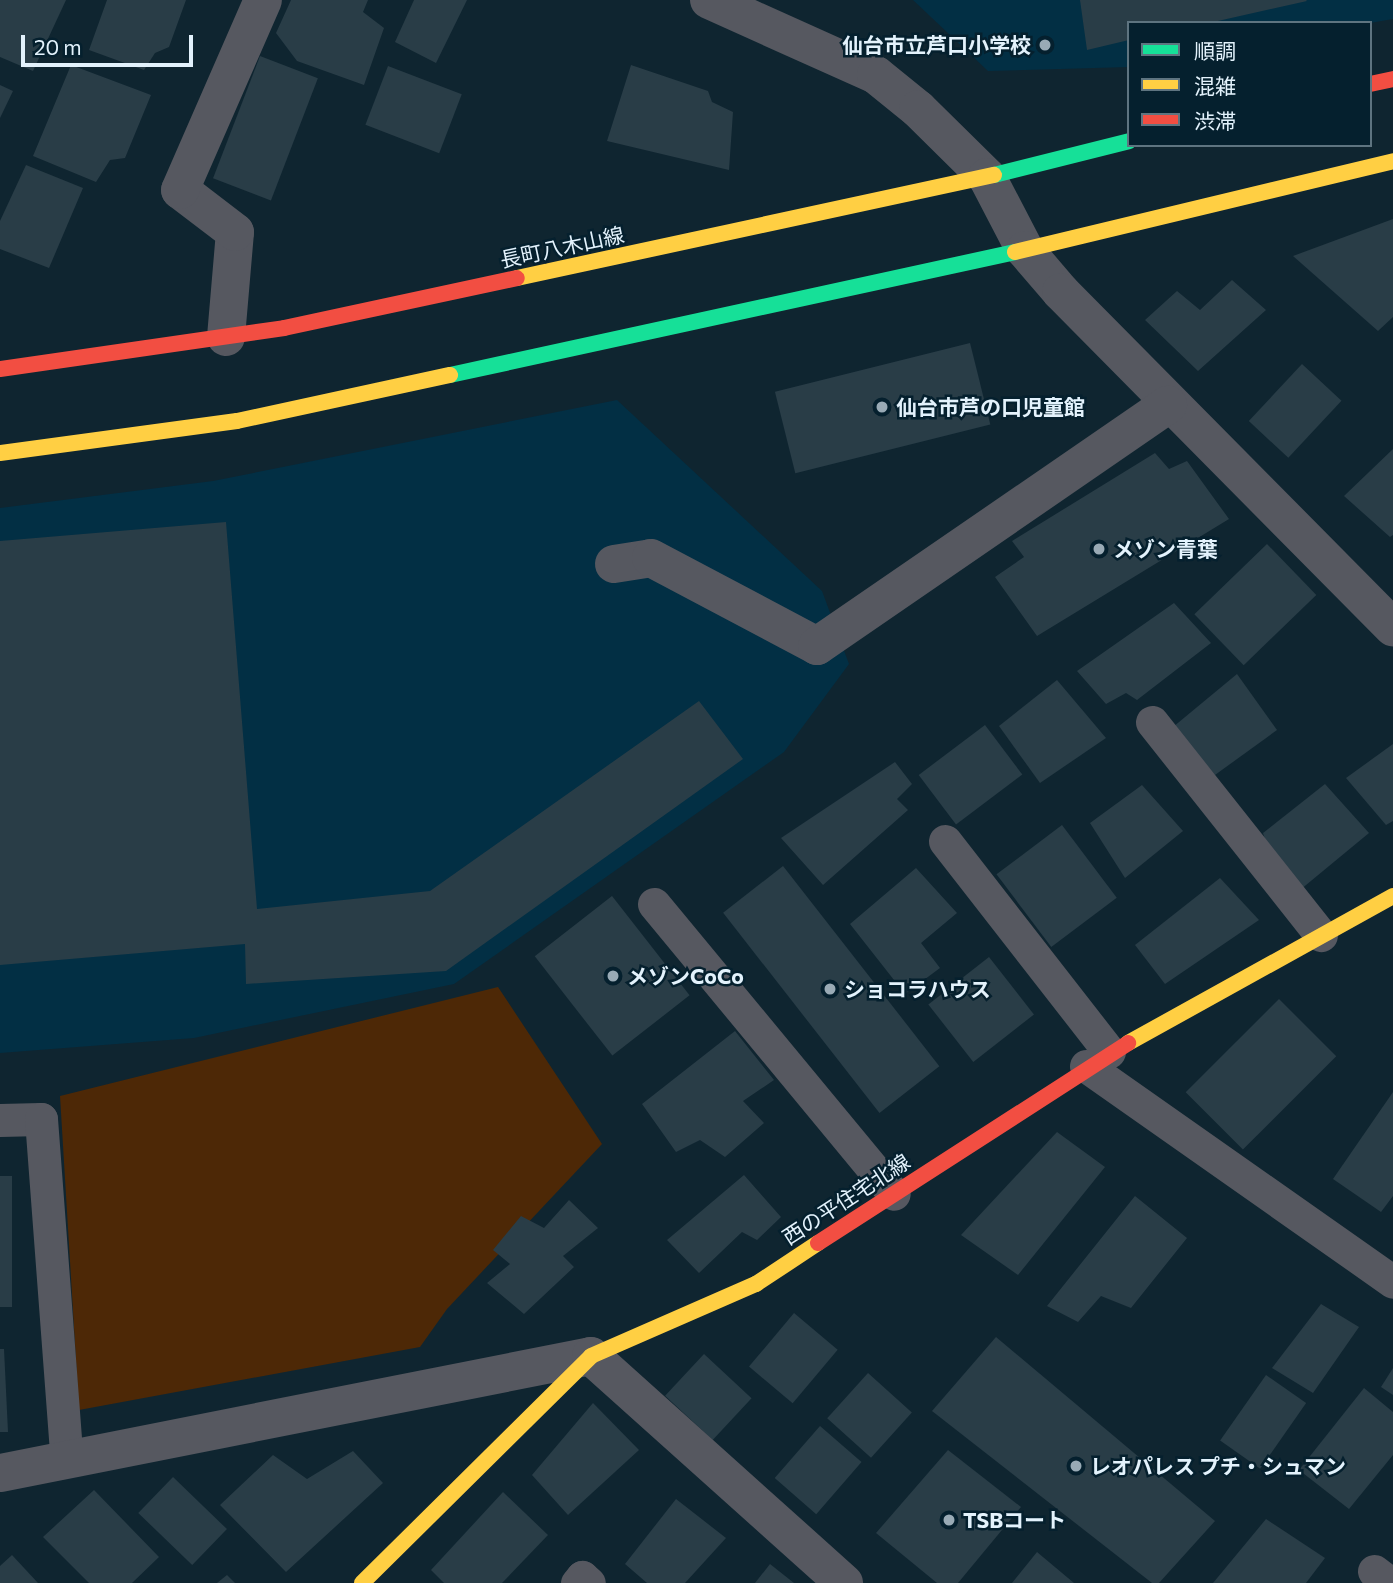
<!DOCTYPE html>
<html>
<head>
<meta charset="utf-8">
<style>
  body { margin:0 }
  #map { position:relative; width:1393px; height:1583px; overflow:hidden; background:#0f2530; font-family:Commissioner,"Noto Sans JP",sans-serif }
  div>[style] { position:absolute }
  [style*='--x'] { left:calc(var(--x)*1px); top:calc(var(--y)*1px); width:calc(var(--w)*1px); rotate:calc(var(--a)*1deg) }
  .built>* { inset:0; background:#022f44 }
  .green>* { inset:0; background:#4d2806 }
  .building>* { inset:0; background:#293d47; transform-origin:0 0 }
  .lane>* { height:33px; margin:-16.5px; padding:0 16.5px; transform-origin:16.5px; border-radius:16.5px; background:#565860 }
  .street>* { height:38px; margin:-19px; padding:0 19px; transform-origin:19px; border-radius:19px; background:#565860 }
  .fast>* { height:16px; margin:-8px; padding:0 8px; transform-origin:8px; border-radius:8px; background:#16e098 }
  .slow>* { height:16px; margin:-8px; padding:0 8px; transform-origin:8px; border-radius:8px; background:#ffcf43 }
  .jam>* { height:16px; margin:-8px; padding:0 8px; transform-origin:8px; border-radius:8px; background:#f24e42 }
  .dots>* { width:19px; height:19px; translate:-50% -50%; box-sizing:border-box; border:4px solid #05202e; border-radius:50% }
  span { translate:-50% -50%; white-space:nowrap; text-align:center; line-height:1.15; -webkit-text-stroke:5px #05202e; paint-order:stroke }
  .poi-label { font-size:21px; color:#e3f2fc; font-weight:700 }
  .right { translate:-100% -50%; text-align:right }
  .left { translate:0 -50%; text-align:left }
  .street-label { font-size:21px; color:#e3f2fc }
  .legend { position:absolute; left:1127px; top:21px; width:245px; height:126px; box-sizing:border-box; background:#05202e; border:2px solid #5e7480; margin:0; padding:9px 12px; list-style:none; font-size:21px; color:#e3f2fc }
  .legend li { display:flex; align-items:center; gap:14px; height:35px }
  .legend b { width:35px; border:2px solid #5e7480 }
  .scale { position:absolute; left:21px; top:35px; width:172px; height:32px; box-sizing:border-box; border:4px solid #e3f2fc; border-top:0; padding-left:9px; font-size:21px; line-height:24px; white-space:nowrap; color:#e3f2fc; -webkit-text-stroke:5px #05202e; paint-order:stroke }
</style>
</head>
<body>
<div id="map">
  <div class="built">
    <i style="clip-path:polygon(913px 0,1393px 0,1393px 19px,1370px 23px,1129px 23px,1129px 67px,988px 71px)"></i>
    <i style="clip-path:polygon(617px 400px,822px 591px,849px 664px,784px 752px,454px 984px,194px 1038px,0 1053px,0 508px,213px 481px)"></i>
  </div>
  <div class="green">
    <i style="clip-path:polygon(498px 987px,602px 1144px,447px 1309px,420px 1347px,79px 1410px,60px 1096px)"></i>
  </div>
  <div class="building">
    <i style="clip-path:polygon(0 0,66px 0,33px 71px,0 57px)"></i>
    <i style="clip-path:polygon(107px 0,186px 0,169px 47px,155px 53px,144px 70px,89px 50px)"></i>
    <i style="clip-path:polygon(291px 0,368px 0,363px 12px,384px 28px,364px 85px,297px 61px,276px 33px)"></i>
    <i style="clip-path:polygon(414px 0,467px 0,436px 63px,395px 42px)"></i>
    <i style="clip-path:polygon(1080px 0,1306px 0,1307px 1px,1209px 23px,1129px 23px,1129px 40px,1087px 50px)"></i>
    <i style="left:260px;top:56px;width:62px;height:131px;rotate:21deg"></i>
    <i style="clip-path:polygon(71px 65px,151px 95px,125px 158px,110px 160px,96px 182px,33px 156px)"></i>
    <i style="clip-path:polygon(631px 65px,708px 91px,712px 102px,733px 112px,729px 170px,607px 141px)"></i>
    <i style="left:388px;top:66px;width:79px;height:63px;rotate:21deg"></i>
    <i style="clip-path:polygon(0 85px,13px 91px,0 118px)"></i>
    <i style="clip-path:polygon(26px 165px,83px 188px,49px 268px,0 249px,0 221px)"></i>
    <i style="clip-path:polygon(1393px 219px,1393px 317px,1378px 331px,1293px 256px)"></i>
    <i style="clip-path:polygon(1232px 280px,1266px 310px,1198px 371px,1145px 320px,1177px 291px,1200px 310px)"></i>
    <i style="left:970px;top:343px;width:84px;height:201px;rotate:76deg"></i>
    <i style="left:1302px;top:364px;width:54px;height:78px;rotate:43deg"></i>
    <i style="clip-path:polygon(1393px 449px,1393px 535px,1390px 537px,1344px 496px)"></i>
    <i style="clip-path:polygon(1155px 453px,1169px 469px,1187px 461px,1229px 519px,1037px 636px,995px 577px,1024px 557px,1012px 541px)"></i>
    <i style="clip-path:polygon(226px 522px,257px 909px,430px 891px,699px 701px,743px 759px,446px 971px,246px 984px,245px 944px,0 965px,0 541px)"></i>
    <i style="left:1267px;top:544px;width:71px;height:101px;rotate:46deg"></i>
    <i style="clip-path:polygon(1174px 603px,1211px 643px,1137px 700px,1126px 693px,1106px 704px,1077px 671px)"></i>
    <i style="clip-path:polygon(1237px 674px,1277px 730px,1215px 775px,1173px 727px)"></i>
    <i style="clip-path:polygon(1057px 680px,1106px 738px,1040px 783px,999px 726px)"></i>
    <i style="left:985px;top:725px;width:62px;height:83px;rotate:53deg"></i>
    <i style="clip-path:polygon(1393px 744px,1393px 821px,1386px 825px,1346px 778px)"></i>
    <i style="clip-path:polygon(895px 762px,912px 784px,897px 799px,908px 810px,823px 885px,781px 838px)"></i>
    <i style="clip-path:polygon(1325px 784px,1369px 833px,1300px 890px,1268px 849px,1263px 833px)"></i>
    <i style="clip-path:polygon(1142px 785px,1183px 831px,1125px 878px,1090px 823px)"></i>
    <i style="left:1062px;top:825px;width:91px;height:82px;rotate:53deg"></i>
    <i style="left:783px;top:866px;width:254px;height:76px;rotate:52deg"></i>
    <i style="clip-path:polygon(916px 868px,957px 913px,921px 943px,940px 968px,905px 994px,850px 924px)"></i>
    <i style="clip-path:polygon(1220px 878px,1259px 920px,1165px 984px,1135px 945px)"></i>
    <i style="left:612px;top:896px;width:126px;height:98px;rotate:52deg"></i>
    <i style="left:989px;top:957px;width:73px;height:77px;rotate:52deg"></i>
    <i style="left:1279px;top:999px;width:81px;height:132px;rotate:45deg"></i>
    <i style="clip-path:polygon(735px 1031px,774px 1080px,743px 1101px,764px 1123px,725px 1157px,700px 1140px,676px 1152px,642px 1104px)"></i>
    <i style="clip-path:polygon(1393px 1092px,1393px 1196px,1381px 1212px,1333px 1179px)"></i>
    <i style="clip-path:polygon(1057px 1132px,1105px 1167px,1018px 1275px,961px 1235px)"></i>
    <i style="clip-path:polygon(744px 1175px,781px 1217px,757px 1240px,742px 1232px,699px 1273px,667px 1240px)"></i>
    <i style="left:0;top:1176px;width:12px;height:131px"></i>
    <i style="clip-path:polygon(1135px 1196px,1187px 1238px,1131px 1308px,1101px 1296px,1078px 1322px,1047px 1306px)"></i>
    <i style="clip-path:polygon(569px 1200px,598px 1228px,563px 1256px,574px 1267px,524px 1314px,487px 1283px,510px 1264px,493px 1250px,521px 1216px,544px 1228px)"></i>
    <i style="clip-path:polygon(1321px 1304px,1359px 1327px,1313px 1393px,1272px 1368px)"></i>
    <i style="left:794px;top:1313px;width:57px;height:70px;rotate:40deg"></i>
    <i style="clip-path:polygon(996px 1337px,1215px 1521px,1159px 1583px,1152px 1583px,932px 1411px)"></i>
    <i style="clip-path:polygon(0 1349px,4px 1349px,8px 1432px,0 1432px)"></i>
    <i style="left:704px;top:1354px;width:65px;height:57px;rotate:43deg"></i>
    <i style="clip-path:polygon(1393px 1368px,1393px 1395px,1381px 1387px)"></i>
    <i style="left:868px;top:1373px;width:59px;height:61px;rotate:42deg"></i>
    <i style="left:1266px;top:1375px;width:49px;height:80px;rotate:35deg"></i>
    <i style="clip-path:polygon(1364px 1388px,1393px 1412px,1393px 1455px,1349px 1509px,1299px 1470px)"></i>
    <i style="clip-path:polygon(593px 1403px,639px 1450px,568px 1515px,532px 1475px)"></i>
    <i style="left:820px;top:1426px;width:55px;height:69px;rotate:41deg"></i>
    <i style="clip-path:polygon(948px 1450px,1021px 1507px,958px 1583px,937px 1583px,876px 1533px)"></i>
    <i style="clip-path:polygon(353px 1451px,383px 1483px,286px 1572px,220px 1505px,273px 1455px,307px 1479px)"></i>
    <i style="left:173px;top:1477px;width:75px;height:50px;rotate:44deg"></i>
    <i style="clip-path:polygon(94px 1490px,159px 1557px,132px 1583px,89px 1583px,43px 1537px)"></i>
    <i style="clip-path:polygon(503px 1492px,548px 1535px,502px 1583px,444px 1583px,431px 1570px)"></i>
    <i style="clip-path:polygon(676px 1499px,726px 1538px,685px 1583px,647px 1583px,625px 1564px)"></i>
    <i style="clip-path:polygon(1266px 1519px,1325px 1558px,1306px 1583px,1213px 1583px)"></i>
    <i style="clip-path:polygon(1037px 1552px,1074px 1583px,1012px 1583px)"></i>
    <i style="clip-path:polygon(12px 1555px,38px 1583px,0 1583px,0 1566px)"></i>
    <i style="clip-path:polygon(770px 1564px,794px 1583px,755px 1583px)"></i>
    <i style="clip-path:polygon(227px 1575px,235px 1583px,217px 1583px)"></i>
  </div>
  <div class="lane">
    <i style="--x:1152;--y:722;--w:272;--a:51.6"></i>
    <i style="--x:945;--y:841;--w:267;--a:52.1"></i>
    <i style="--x:654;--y:904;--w:376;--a:50.4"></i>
    <i style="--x:1086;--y:1066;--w:375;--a:35.1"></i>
    <i style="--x:0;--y:1120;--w:41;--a:-1.4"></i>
    <i style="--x:41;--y:1119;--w:343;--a:85.7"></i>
    <i style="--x:1374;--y:1571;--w:20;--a:37"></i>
    <i style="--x:577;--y:1583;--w:8;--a:-50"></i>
    <i style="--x:582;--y:1577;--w:9;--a:41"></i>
  </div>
  <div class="street">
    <i style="--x:709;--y:0;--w:183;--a:24.2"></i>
    <i style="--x:876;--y:75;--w:54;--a:39"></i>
    <i style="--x:918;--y:109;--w:97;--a:44.6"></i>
    <i style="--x:987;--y:177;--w:82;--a:62.5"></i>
    <i style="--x:1025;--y:250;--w:55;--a:49.4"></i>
    <i style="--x:1061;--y:292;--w:472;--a:45.3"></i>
    <i style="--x:226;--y:337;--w:105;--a:-85.1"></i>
    <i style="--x:235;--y:232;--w:69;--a:-142.6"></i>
    <i style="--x:180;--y:190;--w:207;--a:-66.4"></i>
    <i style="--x:614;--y:564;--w:37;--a:-9"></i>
    <i style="--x:651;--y:558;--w:188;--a:27.9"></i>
    <i style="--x:817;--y:646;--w:426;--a:-34.5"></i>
    <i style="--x:0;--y:1473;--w:602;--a:-11.2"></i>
    <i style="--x:591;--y:1356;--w:340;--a:41.9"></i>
  </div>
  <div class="fast">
    <i style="--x:994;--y:175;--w:139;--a:-14.1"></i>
    <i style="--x:450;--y:375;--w:578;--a:-12.28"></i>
  </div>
  <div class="slow">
    <i style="--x:1015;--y:252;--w:389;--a:-13.5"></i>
    <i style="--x:517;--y:278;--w:488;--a:-12.2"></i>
    <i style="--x:0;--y:453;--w:239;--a:-7.7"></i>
    <i style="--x:237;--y:421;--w:218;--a:-12.2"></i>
    <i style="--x:1128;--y:1043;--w:303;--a:-29"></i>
    <i style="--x:362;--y:1583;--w:322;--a:-44.7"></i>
    <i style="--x:591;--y:1356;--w:180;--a:-23.6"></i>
    <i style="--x:756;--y:1284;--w:74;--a:-33.5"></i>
  </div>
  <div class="jam">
    <i style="--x:1370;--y:84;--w:24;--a:-12"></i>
    <i style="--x:0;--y:369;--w:287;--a:-8.2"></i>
    <i style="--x:284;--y:328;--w:238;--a:-12.1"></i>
    <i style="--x:818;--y:1243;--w:369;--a:-32.8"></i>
  </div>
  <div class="dots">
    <i style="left:1045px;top:45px;background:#99aab5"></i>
    <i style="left:882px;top:407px;background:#99aab5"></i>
    <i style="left:1099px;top:549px;background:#99aab5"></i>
    <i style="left:613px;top:976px;background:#99aab5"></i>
    <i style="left:830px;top:989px;background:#99aab5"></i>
    <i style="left:1076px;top:1466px;background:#99aab5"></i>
    <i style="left:949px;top:1520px;background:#99aab5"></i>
  </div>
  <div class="poi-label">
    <span class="right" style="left:1031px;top:45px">仙台市立芦口小学校</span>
    <span class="left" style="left:896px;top:407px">仙台市芦の口児童館</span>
    <span class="left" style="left:1113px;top:549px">メゾン青葉</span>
    <span class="left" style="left:627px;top:976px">メゾンCoCo</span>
    <span class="left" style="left:844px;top:989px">ショコラハウス</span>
    <span class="left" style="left:1090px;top:1466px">レオパレス プチ・シュマン</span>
    <span class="left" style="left:963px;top:1520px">TSBコート</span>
  </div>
  <div class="street-label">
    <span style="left:562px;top:247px;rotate:-12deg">長町八木山線</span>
    <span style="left:846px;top:1199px;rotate:-33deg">西の平住宅北線</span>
  </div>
  <ul class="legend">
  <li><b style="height:9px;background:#16e098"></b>順調</li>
  <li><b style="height:9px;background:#ffcf43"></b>混雑</li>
  <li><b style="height:9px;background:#f24e42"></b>渋滞</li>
  </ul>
  <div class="scale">20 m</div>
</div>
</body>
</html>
